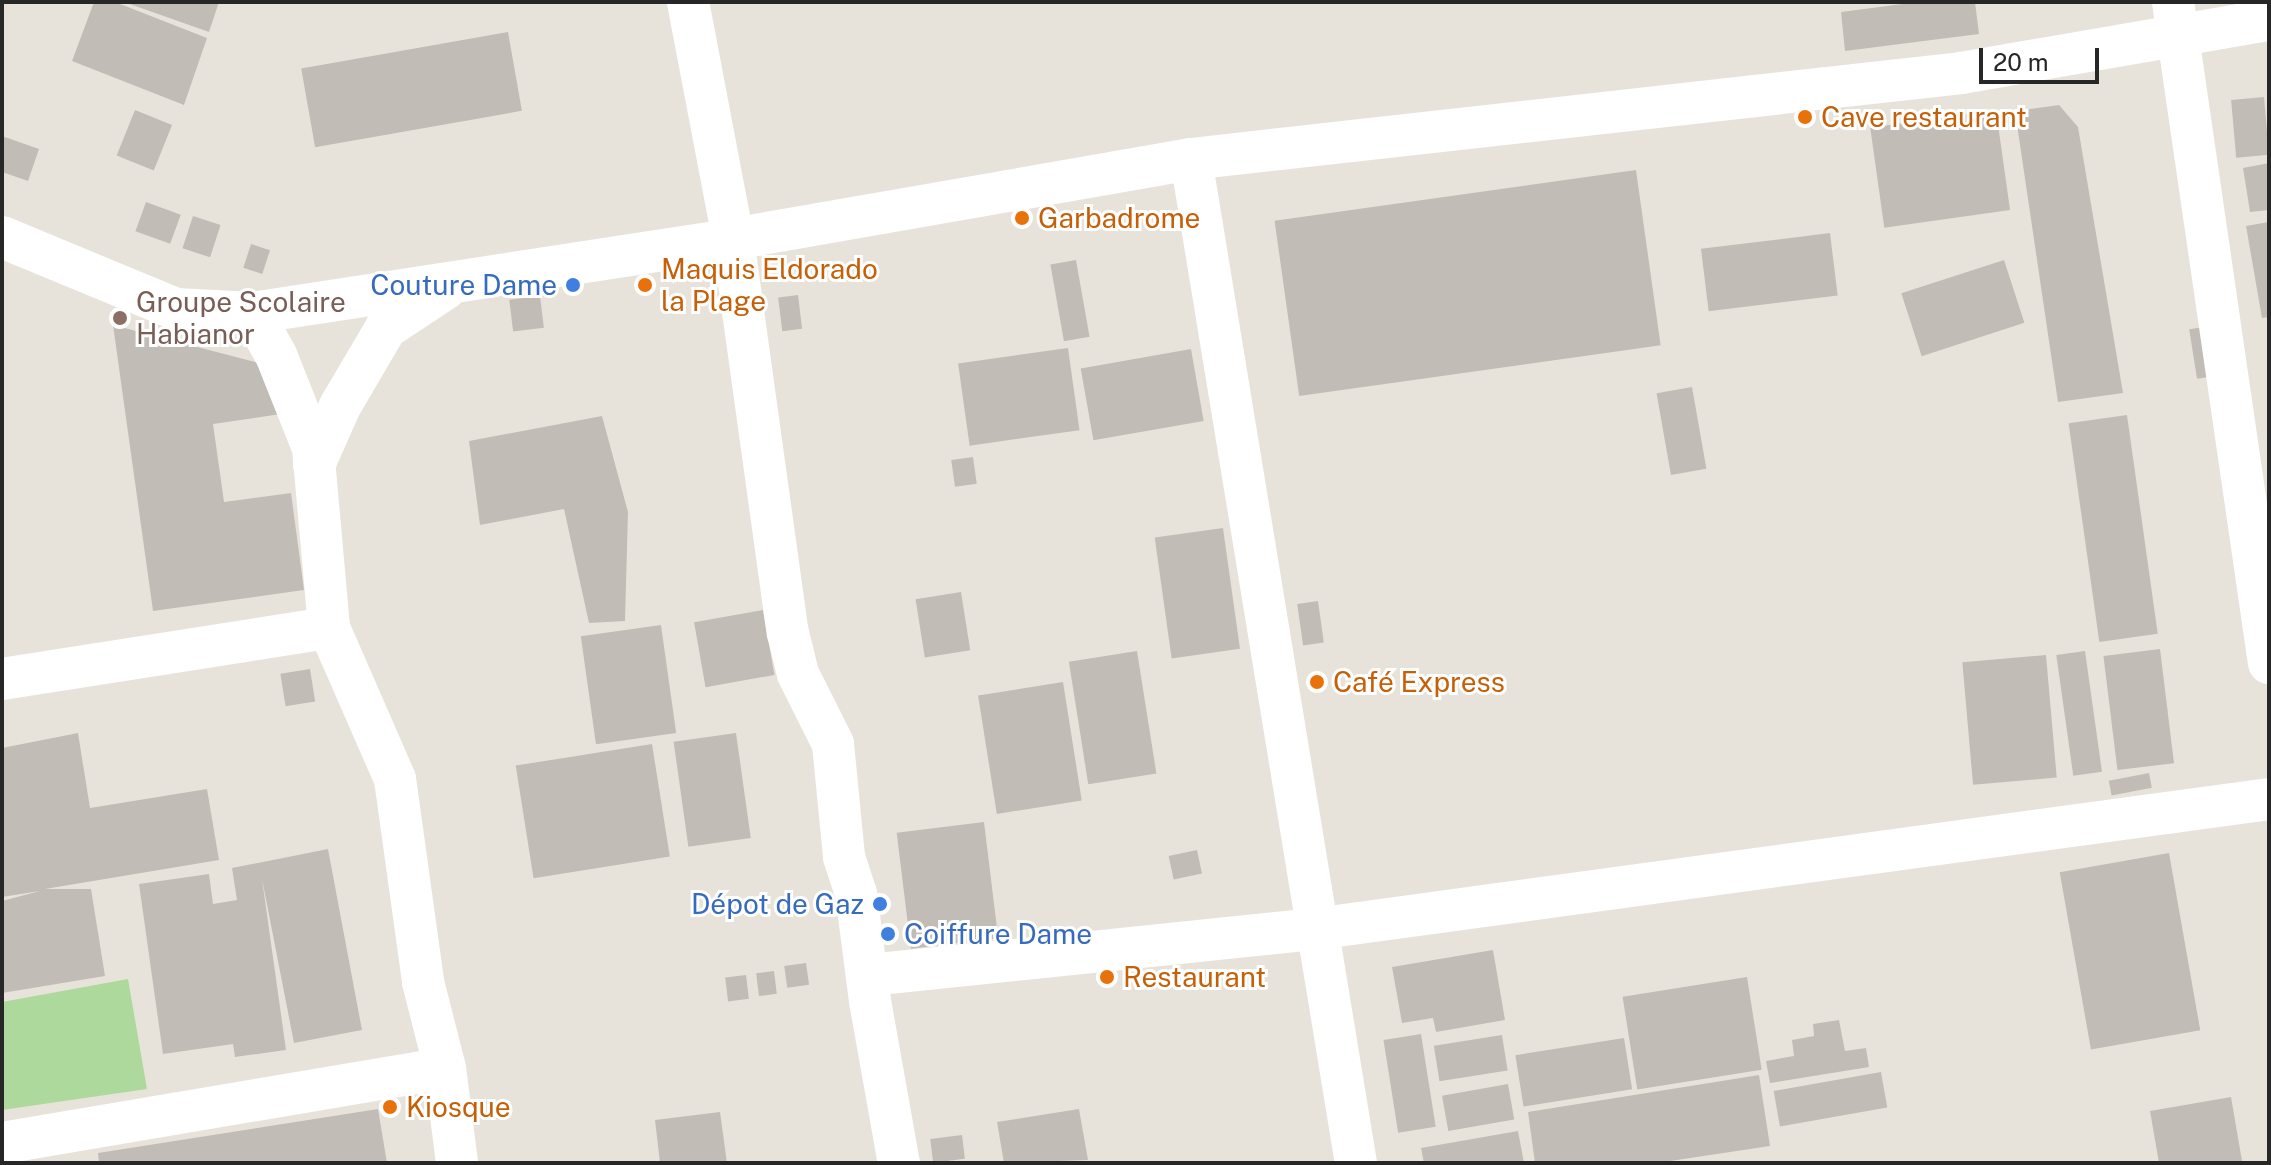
<!DOCTYPE html>
<html>
<head>
<meta charset="utf-8">
<style>
  body { margin:0 }
  #map { position:relative; width:2271px; height:1165px; overflow:hidden; background:#e8e3da; font-family:"Public Sans",sans-serif }
  div>[style] { position:absolute }
  [style*='--x'] { left:calc(var(--x)*1px); top:calc(var(--y)*1px); width:calc(var(--w)*1px); rotate:calc(var(--a)*1deg) }
  .green>* { inset:0; background:#aed99c }
  .building>* { inset:0; background:#c1bdb6; transform-origin:0 0 }
  .minor>* { height:42px; margin:-21px; padding:0 21px; transform-origin:21px; border-radius:21px; background:#fff }
  .dots>* { width:22px; height:22px; translate:-50% -50%; box-sizing:border-box; border:4px solid #fff; border-radius:50% }
  span { translate:-50% -50%; white-space:nowrap; text-align:center; line-height:1.15; -webkit-text-stroke:6px #fff; paint-order:stroke }
  .food-label { font-size:28px; color:#c56008 }
  .left { translate:0 -50%; text-align:left }
  .shop-label { font-size:28px; color:#366cbe }
  .right { translate:-100% -50%; text-align:right }
  .education-label { font-size:28px; color:#785e54 }
  .frame { position:absolute; inset:0; border:4px solid #272727; pointer-events:none }
  .scale { position:absolute; left:1979px; top:48px; width:120px; height:36px; box-sizing:border-box; border:4px solid #272727; border-top:0; padding-left:10px; font-size:24px; line-height:28px; white-space:nowrap; color:#272727; -webkit-text-stroke:6px #fff; paint-order:stroke }
</style>
</head>
<body>
<div id="map">
  <div class="green">
    <i style="clip-path:polygon(128px 979px,147px 1089px,2px 1110px,2px 1002px)"></i>
  </div>
  <div class="building">
    <i style="clip-path:polygon(94px 2px,115px 2px,207px 38px,184px 105px,72px 61px)"></i>
    <i style="clip-path:polygon(124px 2px,219px 2px,209px 32px)"></i>
    <i style="clip-path:polygon(1918px 2px,1975px 2px,1979px 34px,1845px 51px,1841px 12px)"></i>
    <i style="left:508px;top:32px;width:80px;height:210px;rotate:80deg"></i>
    <i style="left:2264px;top:97px;width:58px;height:33px;rotate:85deg"></i>
    <i style="clip-path:polygon(2059px 105px,2078px 127px,2123px 393px,2058px 402px,2015px 111px)"></i>
    <i style="left:135px;top:110px;width:40px;height:49px;rotate:22deg"></i>
    <i style="left:1996px;top:110px;width:101px;height:127px;rotate:82deg"></i>
    <i style="clip-path:polygon(2px 136px,39px 149px,28px 181px,2px 172px)"></i>
    <i style="clip-path:polygon(2269px 163px,2269px 210px,2250px 212px,2243px 168px)"></i>
    <i style="left:1636px;top:170px;width:177px;height:365px;rotate:82deg"></i>
    <i style="left:146px;top:202px;width:37px;height:31px;rotate:20deg"></i>
    <i style="left:193px;top:216px;width:29px;height:34px;rotate:18deg"></i>
    <i style="clip-path:polygon(2269px 222px,2269px 317px,2262px 318px,2246px 226px)"></i>
    <i style="left:1830px;top:233px;width:63px;height:130px;rotate:83deg"></i>
    <i style="left:251px;top:244px;width:20px;height:25px;rotate:18deg"></i>
    <i style="left:1076px;top:260px;width:78px;height:26px;rotate:80deg"></i>
    <i style="left:2004px;top:260px;width:66px;height:108px;rotate:72deg"></i>
    <i style="left:798px;top:295px;width:34px;height:20px;rotate:83deg"></i>
    <i style="left:540px;top:296px;width:32px;height:31px;rotate:83deg"></i>
    <i style="clip-path:polygon(113px 325px,274px 367px,281px 414px,213px 424px,224px 502px,291px 493px,304px 590px,153px 611px)"></i>
    <i style="left:2204px;top:327px;width:50px;height:15px;rotate:81deg"></i>
    <i style="left:1068px;top:348px;width:83px;height:111px;rotate:82deg"></i>
    <i style="left:1191px;top:349px;width:73px;height:112px;rotate:80deg"></i>
    <i style="left:1692px;top:387px;width:83px;height:36px;rotate:80deg"></i>
    <i style="left:2127px;top:415px;width:221px;height:59px;rotate:82deg"></i>
    <i style="clip-path:polygon(602px 416px,628px 512px,625px 621px,589px 623px,564px 509px,480px 525px,469px 441px)"></i>
    <i style="left:973px;top:457px;width:27px;height:22px;rotate:82deg"></i>
    <i style="left:1223px;top:528px;width:122px;height:69px;rotate:82deg"></i>
    <i style="left:961px;top:592px;width:59px;height:46px;rotate:81deg"></i>
    <i style="left:1318px;top:601px;width:42px;height:21px;rotate:82deg"></i>
    <i style="left:763px;top:610px;width:66px;height:70px;rotate:80deg"></i>
    <i style="left:661px;top:625px;width:109px;height:81px;rotate:82deg"></i>
    <i style="left:2160px;top:649px;width:115px;height:57px;rotate:83deg"></i>
    <i style="left:1137px;top:651px;width:124px;height:69px;rotate:81deg"></i>
    <i style="left:2085px;top:651px;width:122px;height:29px;rotate:82deg"></i>
    <i style="left:2046px;top:655px;width:123px;height:84px;rotate:85deg"></i>
    <i style="left:310px;top:669px;width:33px;height:30px;rotate:81deg"></i>
    <i style="left:1063px;top:682px;width:120px;height:86px;rotate:81deg"></i>
    <i style="clip-path:polygon(78px 733px,90px 808px,207px 789px,219px 860px,45px 889px,91px 889px,105px 976px,2px 993px,2px 901px,40px 891px,2px 897px,2px 748px)"></i>
    <i style="left:736px;top:733px;width:106px;height:63px;rotate:82deg"></i>
    <i style="left:652px;top:744px;width:114px;height:138px;rotate:81deg"></i>
    <i style="left:2149px;top:773px;width:15px;height:41px;rotate:79deg"></i>
    <i style="left:984px;top:822px;width:117px;height:88px;rotate:83deg"></i>
    <i style="clip-path:polygon(328px 849px,362px 1030px,294px 1043px,262px 879px,286px 1050px,235px 1057px,233px 1044px,163px 1054px,139px 884px,209px 874px,213px 904px,237px 900px,232px 868px)"></i>
    <i style="left:1197px;top:850px;width:24px;height:29px;rotate:78deg"></i>
    <i style="left:2169px;top:853px;width:180px;height:111px;rotate:80deg"></i>
    <i style="clip-path:polygon(1493px 950px,1505px 1020px,1436px 1032px,1433px 1018px,1402px 1023px,1392px 967px)"></i>
    <i style="left:806px;top:963px;width:22px;height:22px;rotate:82deg"></i>
    <i style="left:774px;top:971px;width:23px;height:18px;rotate:83deg"></i>
    <i style="left:746px;top:975px;width:24px;height:21px;rotate:83deg"></i>
    <i style="left:1747px;top:977px;width:94px;height:126px;rotate:81deg"></i>
    <i style="clip-path:polygon(1839px 1020px,1845px 1051px,1866px 1048px,1869px 1067px,1770px 1083px,1766px 1061px,1794px 1056px,1792px 1040px,1814px 1036px,1813px 1024px)"></i>
    <i style="left:1421px;top:1034px;width:94px;height:38px;rotate:81deg"></i>
    <i style="left:1502px;top:1035px;width:36px;height:69px;rotate:81deg"></i>
    <i style="left:1624px;top:1038px;width:52px;height:110px;rotate:81deg"></i>
    <i style="left:1881px;top:1072px;width:36px;height:109px;rotate:80deg"></i>
    <i style="clip-path:polygon(1759px 1075px,1770px 1146px,1657px 1163px,1535px 1163px,1528px 1112px)"></i>
    <i style="left:1508px;top:1084px;width:36px;height:67px;rotate:80deg"></i>
    <i style="clip-path:polygon(2231px 1097px,2242px 1161px,2159px 1163px,2150px 1111px)"></i>
    <i style="clip-path:polygon(378px 1109px,387px 1163px,99px 1163px,98px 1153px)"></i>
    <i style="clip-path:polygon(1079px 1109px,1088px 1160px,1004px 1163px,997px 1122px)"></i>
    <i style="clip-path:polygon(720px 1112px,727px 1163px,660px 1163px,655px 1120px)"></i>
    <i style="clip-path:polygon(1518px 1131px,1524px 1163px,1424px 1163px,1421px 1148px)"></i>
    <i style="left:962px;top:1135px;width:24px;height:32px;rotate:83deg"></i>
  </div>
  <div class="minor">
    <i style="--x:688;--y:2;--w:241;--a:79.2"></i>
    <i style="--x:733;--y:239;--w:398;--a:82.1"></i>
    <i style="--x:788;--y:633;--w:42;--a:76.3"></i>
    <i style="--x:798;--y:674;--w:78;--a:63.4"></i>
    <i style="--x:833;--y:744;--w:114;--a:84.4"></i>
    <i style="--x:844;--y:857;--w:38;--a:72"></i>
    <i style="--x:856;--y:893;--w:109;--a:82.6"></i>
    <i style="--x:870;--y:1001;--w:165;--a:79.9"></i>
    <i style="--x:2173;--y:2;--w:668;--a:81.74"></i>
    <i style="--x:1191;--y:159;--w:1017;--a:80.67"></i>
    <i style="--x:2;--y:237;--w:188;--a:22.5"></i>
    <i style="--x:176;--y:309;--w:76;--a:3"></i>
    <i style="--x:252;--y:313;--w:487;--a:-8.7"></i>
    <i style="--x:733;--y:239;--w:465;--a:-9.9"></i>
    <i style="--x:1191;--y:159;--w:775;--a:-6.37"></i>
    <i style="--x:1961;--y:73;--w:313;--a:-9.8"></i>
    <i style="--x:252;--y:313;--w:48;--a:60.3"></i>
    <i style="--x:276;--y:355;--w:100;--a:68.3"></i>
    <i style="--x:313;--y:448;--w:181;--a:84.9"></i>
    <i style="--x:329;--y:628;--w:165;--a:66.4"></i>
    <i style="--x:395;--y:779;--w:205;--a:82.1"></i>
    <i style="--x:423;--y:982;--w:89;--a:75.7"></i>
    <i style="--x:445;--y:1068;--w:96;--a:82.8"></i>
    <i style="--x:314;--y:465;--w:64;--a:-66.2"></i>
    <i style="--x:340;--y:406;--w:91;--a:-59.5"></i>
    <i style="--x:386;--y:328;--w:71;--a:-33.5"></i>
    <i style="--x:2;--y:679;--w:331;--a:-8.9"></i>
    <i style="--x:869;--y:975;--w:448;--a:-5.9"></i>
    <i style="--x:1315;--y:929;--w:963;--a:-7.76"></i>
    <i style="--x:2;--y:1143;--w:449;--a:-9.6"></i>
  </div>
  <div class="dots">
    <i style="left:1805px;top:117px;background:#e8710a"></i>
    <i style="left:1022px;top:218px;background:#e8710a"></i>
    <i style="left:573px;top:285px;background:#3f7fe0"></i>
    <i style="left:645px;top:285px;background:#e8710a"></i>
    <i style="left:120px;top:318px;background:#8d6e63"></i>
    <i style="left:1317px;top:682px;background:#e8710a"></i>
    <i style="left:880px;top:904px;background:#3f7fe0"></i>
    <i style="left:888px;top:934px;background:#3f7fe0"></i>
    <i style="left:1107px;top:977px;background:#e8710a"></i>
    <i style="left:390px;top:1107px;background:#e8710a"></i>
  </div>
  <div class="food-label">
    <span class="left" style="left:1821px;top:117px">Cave restaurant</span>
    <span class="left" style="left:1038px;top:218px">Garbadrome</span>
    <span class="left" style="left:661px;top:285px">Maquis Eldorado<br>la Plage</span>
    <span class="left" style="left:1333px;top:682px">Café Express</span>
    <span class="left" style="left:1123px;top:977px">Restaurant</span>
    <span class="left" style="left:406px;top:1107px">Kiosque</span>
  </div>
  <div class="shop-label">
    <span class="right" style="left:557px;top:285px">Couture Dame</span>
    <span class="right" style="left:864px;top:904px">Dépot de Gaz</span>
    <span class="left" style="left:904px;top:934px">Coiffure Dame</span>
  </div>
  <div class="education-label">
    <span class="left" style="left:136px;top:318px">Groupe Scolaire<br>Habianor</span>
  </div>
  <div class="frame"></div>
  <div class="scale">20 m</div>
</div>
</body>
</html>
